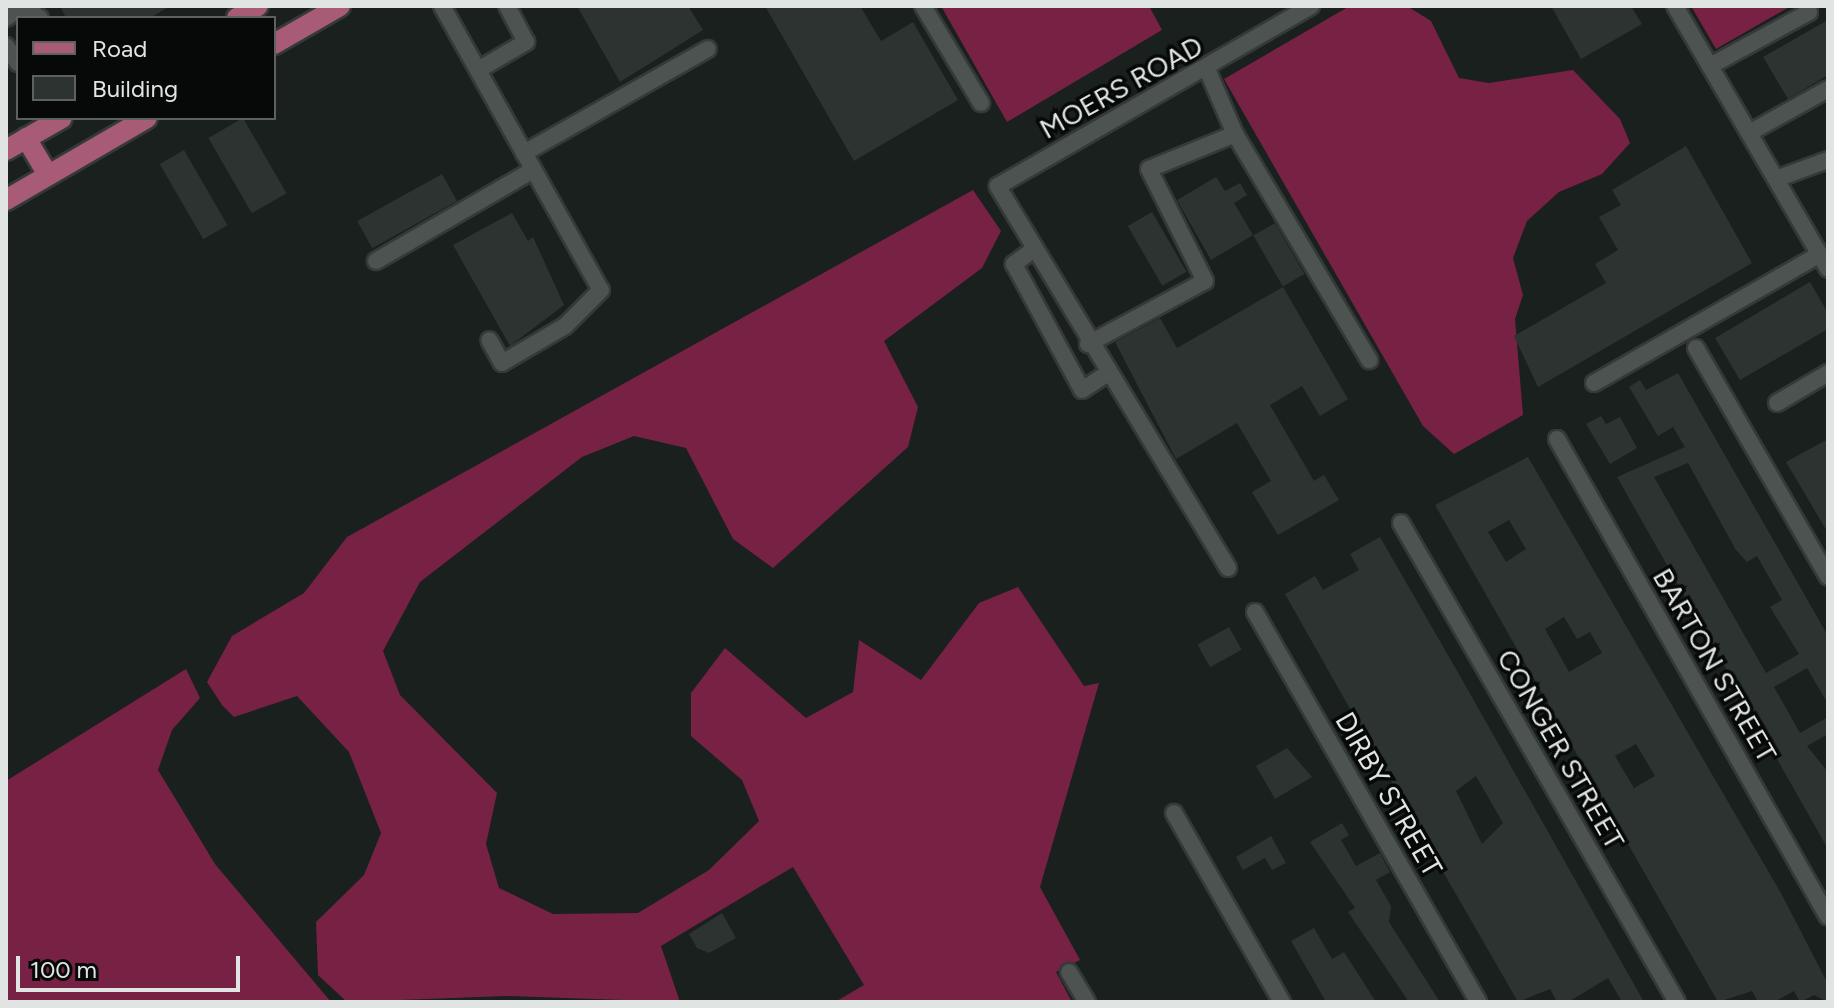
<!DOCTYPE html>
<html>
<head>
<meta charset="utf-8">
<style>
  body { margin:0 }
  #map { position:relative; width:1834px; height:1008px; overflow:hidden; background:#19201e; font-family:Figtree,sans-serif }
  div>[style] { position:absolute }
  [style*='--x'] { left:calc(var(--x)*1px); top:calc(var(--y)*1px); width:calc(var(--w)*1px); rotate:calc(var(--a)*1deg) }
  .forest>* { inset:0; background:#772144 }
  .building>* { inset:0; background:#2c3331; transform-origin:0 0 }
  .roads { filter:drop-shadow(2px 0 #353a38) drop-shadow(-2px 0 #353a38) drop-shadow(0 2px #353a38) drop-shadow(0 -2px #353a38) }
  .minor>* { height:16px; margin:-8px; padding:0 8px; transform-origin:8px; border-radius:8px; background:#4c5351 }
  .major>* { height:20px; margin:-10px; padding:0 10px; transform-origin:10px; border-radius:10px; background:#a75b77 }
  span { translate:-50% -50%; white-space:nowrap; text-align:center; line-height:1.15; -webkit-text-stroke:7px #060908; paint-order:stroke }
  .street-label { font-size:28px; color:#e0e4e3 }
  .frame { position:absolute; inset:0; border:8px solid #e0e4e3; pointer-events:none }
  .legend { position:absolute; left:16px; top:16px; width:260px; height:104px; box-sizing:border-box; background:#060908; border:2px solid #5d6160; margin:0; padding:10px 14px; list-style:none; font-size:24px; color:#e0e4e3 }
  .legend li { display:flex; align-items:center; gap:16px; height:40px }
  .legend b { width:40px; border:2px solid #5d6160 }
  .scale { position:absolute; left:16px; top:956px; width:224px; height:36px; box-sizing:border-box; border:4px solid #e0e4e3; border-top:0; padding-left:10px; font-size:24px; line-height:28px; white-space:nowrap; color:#e0e4e3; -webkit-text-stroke:6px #060908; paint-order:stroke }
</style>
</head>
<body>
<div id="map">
  <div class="forest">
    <i style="clip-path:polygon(941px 6px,1149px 6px,1162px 30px,1007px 122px)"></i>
    <i style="clip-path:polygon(1407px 6px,1431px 21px,1459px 78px,1489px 83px,1573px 70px,1620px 119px,1630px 143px,1602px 174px,1559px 192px,1527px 221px,1513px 258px,1523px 295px,1515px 319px,1523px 415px,1454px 454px,1423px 426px,1224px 79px,1348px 7px)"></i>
    <i style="clip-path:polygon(1691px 6px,1791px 6px,1716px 49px)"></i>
    <i style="clip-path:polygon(973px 190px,1001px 231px,982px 268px,884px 341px,918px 407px,908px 447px,773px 568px,733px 539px,686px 448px,634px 436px,582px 457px,420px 582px,383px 651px,400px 695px,497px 793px,486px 844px,499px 888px,553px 914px,638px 913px,709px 870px,759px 821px,742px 780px,691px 736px,691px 693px,725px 648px,806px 718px,853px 692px,859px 640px,921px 680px,979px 603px,1018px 587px,1084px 686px,1099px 683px,1040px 887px,1080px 960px,1056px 972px,1072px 1002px,835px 1002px,864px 985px,793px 867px,661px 946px,680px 1002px,506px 996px,347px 1002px,318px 975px,316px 922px,364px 875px,381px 833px,349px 752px,297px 696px,234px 717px,222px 705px,207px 682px,232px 636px,304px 593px,347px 537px)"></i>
    <i style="clip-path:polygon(186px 669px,200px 698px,172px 730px,158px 770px,215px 864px,331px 1002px,6px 1002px,6px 781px)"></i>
  </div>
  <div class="building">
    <i style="clip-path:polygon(60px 6px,170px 6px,150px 18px,66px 18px)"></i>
    <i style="clip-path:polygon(577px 6px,688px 6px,703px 30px,620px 82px)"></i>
    <i style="clip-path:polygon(765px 6px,860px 6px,881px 41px,913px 22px,958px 100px,854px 161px)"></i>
    <i style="clip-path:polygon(1551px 6px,1631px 6px,1642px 24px,1581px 59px)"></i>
    <i style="clip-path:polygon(1828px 20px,1828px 75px,1788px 99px,1763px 57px)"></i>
    <i style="left:243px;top:118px;width:87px;height:40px;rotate:60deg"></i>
    <i style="clip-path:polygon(1686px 146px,1752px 263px,1538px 387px,1514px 336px,1606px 283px,1595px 264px,1618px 250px,1599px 217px,1621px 205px,1612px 190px)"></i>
    <i style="left:184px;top:150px;width:87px;height:28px;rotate:60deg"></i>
    <i style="left:442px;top:174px;width:31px;height:97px;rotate:61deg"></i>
    <i style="clip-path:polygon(1216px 177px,1225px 191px,1240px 183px,1247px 195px,1234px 203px,1253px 235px,1211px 260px,1177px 200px)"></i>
    <i style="left:1152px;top:212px;width:69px;height:28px;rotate:60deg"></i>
    <i style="clip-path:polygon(512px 213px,528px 241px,533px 237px,564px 305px,510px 346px,453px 245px)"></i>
    <i style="left:1275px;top:223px;width:59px;height:25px;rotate:60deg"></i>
    <i style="clip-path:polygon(1810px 282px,1828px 313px,1828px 329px,1740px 380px,1715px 338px)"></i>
    <i style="clip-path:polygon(1283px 287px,1348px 399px,1320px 416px,1302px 386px,1270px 405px,1314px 481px,1324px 475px,1339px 500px,1278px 535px,1252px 492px,1271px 481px,1237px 423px,1176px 459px,1115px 342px,1160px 318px,1177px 348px)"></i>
    <i style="clip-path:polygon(evenodd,1678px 373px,1828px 636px,1828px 704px,1807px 668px,1774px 687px,1800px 733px,1828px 717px,1828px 734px,1807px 746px,1828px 772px,1828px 849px,1617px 477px,1685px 447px,1673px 427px,1658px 436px,1629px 387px,1640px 380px,1646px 390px,1678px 373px,1688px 463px,1736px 550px,1747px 562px,1757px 556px,1782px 600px,1770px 607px,1799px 654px,1766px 673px,1654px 477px,1688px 463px)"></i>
    <i style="clip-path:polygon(1601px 416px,1606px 424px,1620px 417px,1637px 448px,1610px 464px,1586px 424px)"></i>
    <i style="clip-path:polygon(1828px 439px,1828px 533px,1786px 462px)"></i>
    <i style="clip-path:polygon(evenodd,1528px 457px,1782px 895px,1828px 984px,1828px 1002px,1814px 995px,1800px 1002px,1794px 991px,1774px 1002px,1758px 1002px,1752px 991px,1718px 1002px,1435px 505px,1528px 457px,1509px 520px,1526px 549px,1506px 562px,1488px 532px,1509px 520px,1528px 457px,1564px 617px,1577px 639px,1590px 632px,1602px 653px,1569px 672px,1545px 629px,1564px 617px,1528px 457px,1636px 744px,1655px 776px,1634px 788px,1615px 756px,1636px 744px)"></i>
    <i style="clip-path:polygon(evenodd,1380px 537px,1464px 683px,1644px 1002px,1622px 1002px,1608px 978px,1568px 1002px,1557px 1002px,1550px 989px,1518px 1002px,1388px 776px,1285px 594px,1315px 576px,1323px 590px,1359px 570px,1350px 554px,1380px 537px,1476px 776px,1503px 823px,1482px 844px,1456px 791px,1476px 776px)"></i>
    <i style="left:1229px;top:627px;width:26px;height:36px;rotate:61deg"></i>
    <i style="clip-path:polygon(1287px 748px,1312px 777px,1275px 799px,1256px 766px)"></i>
    <i style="clip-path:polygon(1342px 823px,1349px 835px,1341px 840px,1356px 866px,1380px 853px,1390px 872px,1376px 880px,1391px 906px,1389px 922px,1440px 1002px,1409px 1002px,1348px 912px,1355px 908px,1310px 842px)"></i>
    <i style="clip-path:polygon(1271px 836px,1286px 863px,1272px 870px,1265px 858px,1243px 870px,1236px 857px)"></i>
    <i style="clip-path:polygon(722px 913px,736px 938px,709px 953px,697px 948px,689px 934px)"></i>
    <i style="clip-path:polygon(1314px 928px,1332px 959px,1344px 952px,1376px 1002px,1326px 1002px,1291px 941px)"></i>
  </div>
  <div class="roads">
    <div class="minor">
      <i style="--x:442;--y:6;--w:325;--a:60.8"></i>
      <i style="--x:601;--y:290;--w:51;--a:135"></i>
      <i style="--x:565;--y:326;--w:73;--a:149.6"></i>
      <i style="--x:502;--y:363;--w:26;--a:-119"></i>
      <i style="--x:923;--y:6;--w:113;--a:59.1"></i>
      <i style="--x:1675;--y:6;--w:304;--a:59.8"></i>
      <i style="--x:24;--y:8;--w:19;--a:32"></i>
      <i style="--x:6;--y:18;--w:21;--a:-35"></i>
      <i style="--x:6;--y:46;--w:21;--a:55"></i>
      <i style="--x:1710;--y:66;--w:113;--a:-28.6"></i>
      <i style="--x:1207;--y:69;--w:71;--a:66.7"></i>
      <i style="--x:1235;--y:134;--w:263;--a:59.3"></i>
      <i style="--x:478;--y:70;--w:56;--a:-30.3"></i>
      <i style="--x:526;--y:42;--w:41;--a:-117.8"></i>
      <i style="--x:1749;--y:133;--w:90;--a:-29.1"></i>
      <i style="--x:524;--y:153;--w:211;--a:-29.5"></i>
      <i style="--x:1776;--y:179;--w:55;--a:-20.1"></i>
      <i style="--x:1033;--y:250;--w:24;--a:144"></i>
      <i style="--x:1014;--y:264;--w:143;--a:61.6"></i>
      <i style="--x:1082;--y:390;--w:30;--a:-33"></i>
      <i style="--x:376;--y:261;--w:181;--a:-30.1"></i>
      <i style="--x:1088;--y:344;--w:133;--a:-28.3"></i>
      <i style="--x:1205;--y:281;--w:125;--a:-116.6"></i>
      <i style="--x:1149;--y:169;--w:93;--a:-22.1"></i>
      <i style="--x:1696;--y:348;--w:264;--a:60"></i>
      <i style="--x:1594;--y:383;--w:260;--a:-29.7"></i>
      <i style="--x:1777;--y:403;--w:59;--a:-30.5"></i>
      <i style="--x:1557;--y:439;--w:549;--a:60.45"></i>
      <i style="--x:1401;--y:523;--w:553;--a:60.05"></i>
      <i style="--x:1228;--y:568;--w:446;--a:-121.1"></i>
      <i style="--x:998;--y:186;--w:361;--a:-29.9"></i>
      <i style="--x:1255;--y:612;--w:449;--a:60.2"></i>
      <i style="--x:1174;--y:813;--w:218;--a:60.3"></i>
      <i style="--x:1069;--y:972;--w:35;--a:59"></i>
    </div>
    <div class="major">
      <i style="--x:237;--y:18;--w:24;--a:-30"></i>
      <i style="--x:274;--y:44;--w:76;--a:-29.9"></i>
      <i style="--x:26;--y:138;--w:43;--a:59.3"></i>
      <i style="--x:6;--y:150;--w:64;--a:-29.7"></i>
      <i style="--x:6;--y:200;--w:163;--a:-30.2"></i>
    </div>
  </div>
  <div class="street-label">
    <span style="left:1121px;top:87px;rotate:-29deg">MOERS ROAD</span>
    <span style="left:1715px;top:665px;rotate:60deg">BARTON STREET</span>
    <span style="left:1561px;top:749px;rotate:60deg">CONGER STREET</span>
    <span style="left:1389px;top:794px;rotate:60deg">DIRBY STREET</span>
  </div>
  <div class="frame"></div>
  <ul class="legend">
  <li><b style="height:10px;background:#a75b77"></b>Road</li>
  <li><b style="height:22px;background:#2c3331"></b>Building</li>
  </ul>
  <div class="scale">100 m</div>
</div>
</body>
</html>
